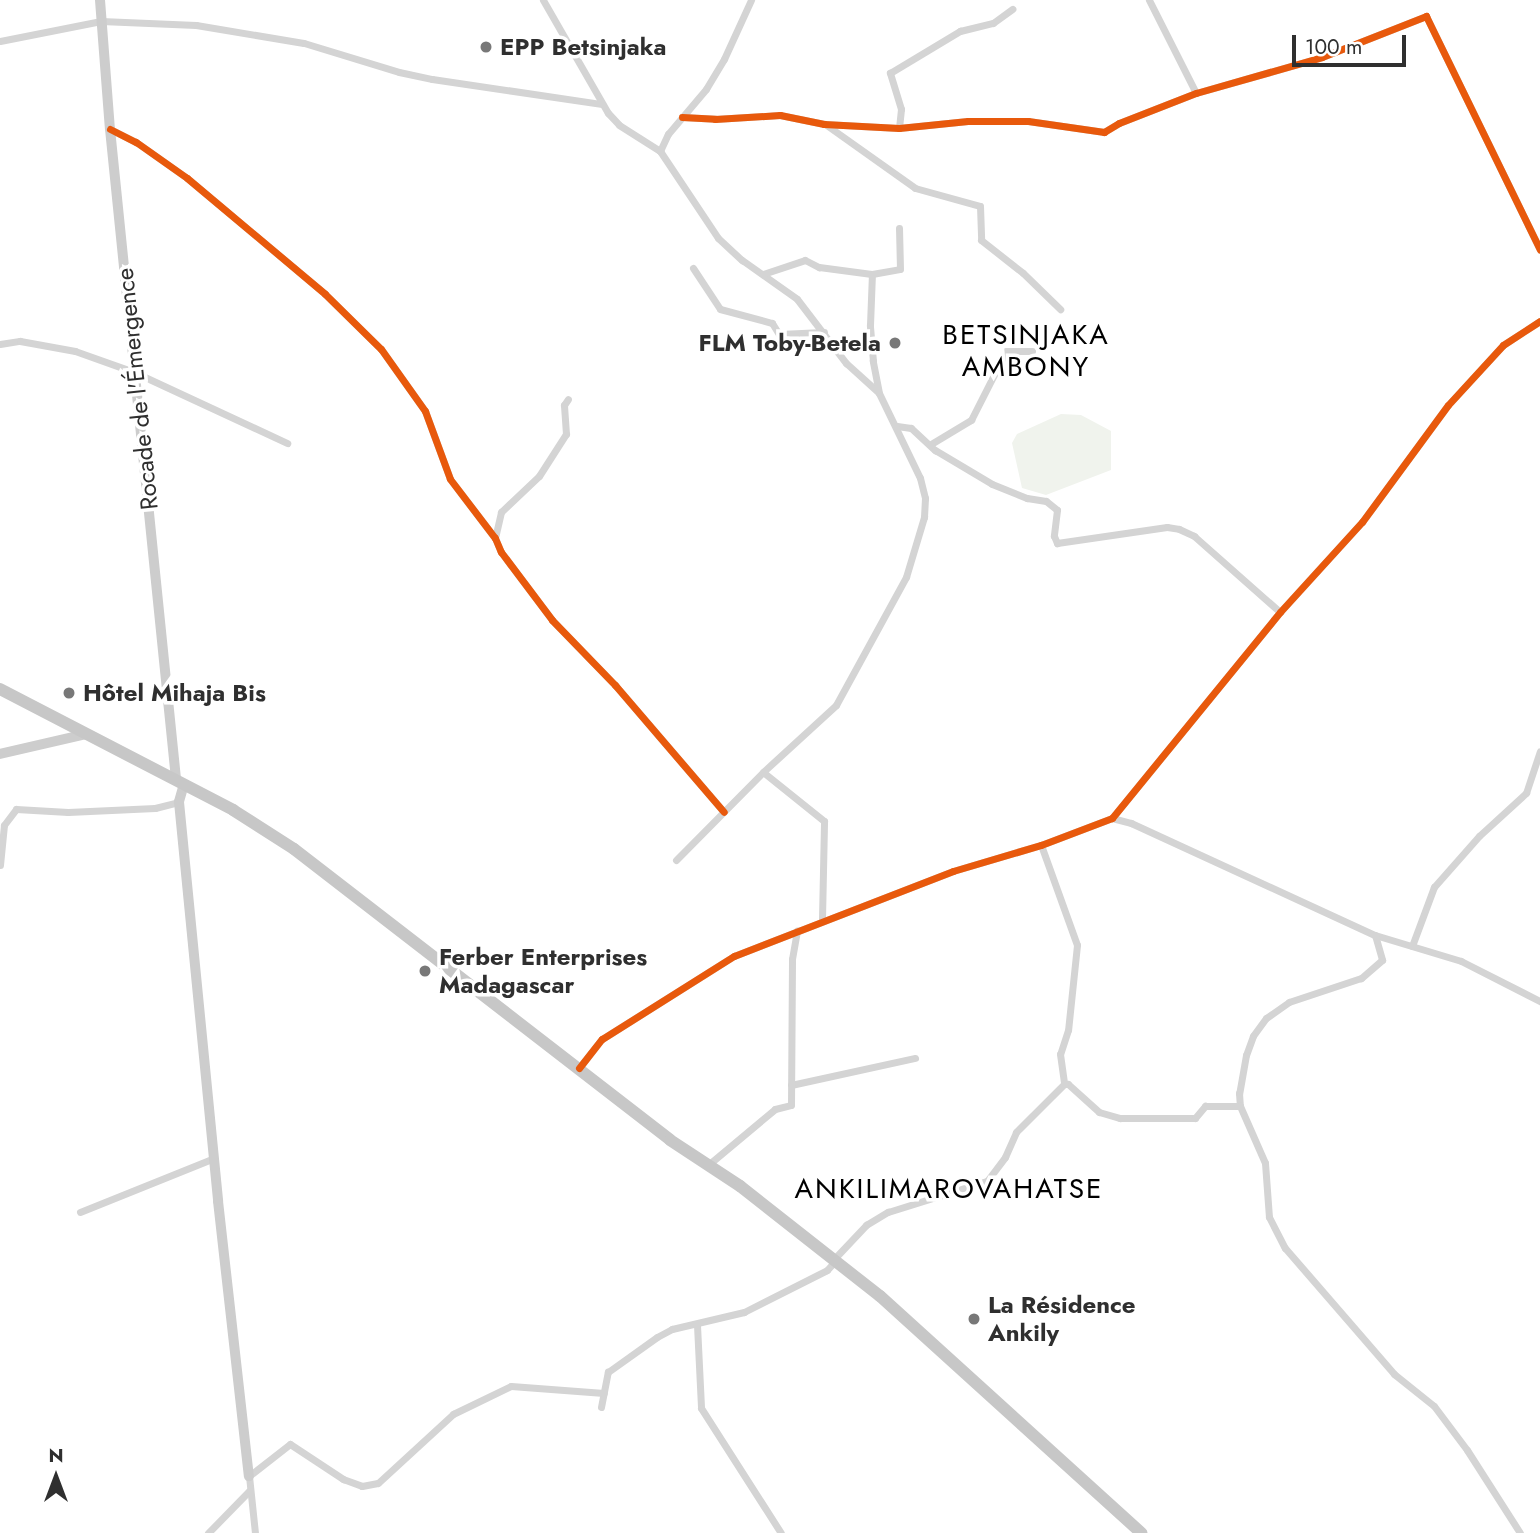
<!DOCTYPE html>
<html>
<head>
<meta charset="utf-8">
<style>
  body { margin:0 }
  #map { position:relative; width:1540px; height:1533px; overflow:hidden; background:#fff; font-family:Jost,sans-serif }
  div>[style] { position:absolute }
  [style*='--x'] { left:calc(var(--x)*1px); top:calc(var(--y)*1px); width:calc(var(--w)*1px); rotate:calc(var(--a)*1deg) }
  .green>* { inset:0; background:#f0f3ed }
  .street>* { height:7px; margin:-3.5px; padding:0 3.5px; transform-origin:3.5px; border-radius:3.5px; background:#d4d4d4 }
  .secondary>* { height:10px; margin:-5px; padding:0 5px; transform-origin:5px; border-radius:5px; background:#cdcdcd }
  .primary>* { height:12px; margin:-6px; padding:0 6px; transform-origin:6px; border-radius:6px; background:#c7c7c7 }
  .cycleway>* { height:7px; margin:-3.5px; padding:0 3.5px; transform-origin:3.5px; border-radius:3.5px; background:#e8590c }
  .dots>* { width:19px; height:19px; translate:-50% -50%; box-sizing:border-box; border:4px solid #fff; border-radius:50% }
  span { translate:-50% -50%; white-space:nowrap; text-align:center; line-height:1.15; -webkit-text-stroke:7px #fff; paint-order:stroke }
  .poi-label { font-size:24px; color:#2f2f2f; font-weight:700 }
  .left { translate:0 -50%; text-align:left }
  .right { translate:-100% -50%; text-align:right }
  .street-label { font-size:24px; color:#2f2f2f }
  .quarter-label { font-size:28px; color:#000; letter-spacing:2px }
  .north { position:absolute; left:21px; top:1442px; width:70px; height:70px; -webkit-text-stroke:5px #fff; paint-order:stroke; rotate:0deg; font-size:19px; font-weight:700; line-height:28px; text-align:center; color:#2f2f2f }
  .north::after { content:''; display:block; margin:auto; width:24px; height:32px; background:#2f2f2f; clip-path:polygon(50% 0,100% 100%,50% 72%,0 100%) }
  .scale { position:absolute; left:1292px; top:35px; width:114px; height:32px; box-sizing:border-box; border:4px solid #2f2f2f; border-top:0; padding-left:9px; font-size:21px; line-height:24px; white-space:nowrap; color:#2f2f2f; -webkit-text-stroke:5px #fff; paint-order:stroke }
</style>
</head>
<body>
<div id="map">
  <div class="green">
    <i style="clip-path:polygon(1061px 414px,1081px 415px,1111px 431px,1111px 470px,1046px 495px,1022px 488px,1012px 443px,1017px 434px)"></i>
  </div>
  <div class="street">
    <i style="--x:543;--y:0;--w:130;--a:60.1"></i>
    <i style="--x:608;--y:113;--w:16;--a:47"></i>
    <i style="--x:619;--y:125;--w:49;--a:32.4"></i>
    <i style="--x:660;--y:151;--w:105;--a:56.3"></i>
    <i style="--x:718;--y:238;--w:33;--a:43"></i>
    <i style="--x:742;--y:260;--w:67;--a:35.3"></i>
    <i style="--x:797;--y:299;--w:81;--a:52.6"></i>
    <i style="--x:846;--y:363;--w:43;--a:42.2"></i>
    <i style="--x:1149;--y:0;--w:104;--a:63.2"></i>
    <i style="--x:0;--y:41;--w:103;--a:-11.2"></i>
    <i style="--x:101;--y:21;--w:95;--a:2.4"></i>
    <i style="--x:196;--y:25;--w:109;--a:9.5"></i>
    <i style="--x:304;--y:43;--w:99;--a:17"></i>
    <i style="--x:399;--y:72;--w:34;--a:12"></i>
    <i style="--x:432;--y:79;--w:172;--a:8.4"></i>
    <i style="--x:682;--y:117;--w:33;--a:3"></i>
    <i style="--x:715;--y:119;--w:65;--a:-3.5"></i>
    <i style="--x:780;--y:115;--w:45;--a:11.6"></i>
    <i style="--x:824;--y:124;--w:75;--a:3.1"></i>
    <i style="--x:899;--y:128;--w:69;--a:-5.8"></i>
    <i style="--x:968;--y:121;--w:60;--a:0"></i>
    <i style="--x:1028;--y:121;--w:77;--a:8.2"></i>
    <i style="--x:1104;--y:132;--w:17;--a:-31"></i>
    <i style="--x:1119;--y:123;--w:83;--a:-21.3"></i>
    <i style="--x:1196;--y:93;--w:131;--a:-15.9"></i>
    <i style="--x:1322;--y:57;--w:112;--a:-21.5"></i>
    <i style="--x:1426;--y:16;--w:260;--a:64"></i>
    <i style="--x:825;--y:124;--w:110;--a:35.4"></i>
    <i style="--x:915;--y:188;--w:67;--a:15.5"></i>
    <i style="--x:980;--y:206;--w:34;--a:88"></i>
    <i style="--x:981;--y:240;--w:53;--a:38.2"></i>
    <i style="--x:1023;--y:273;--w:52;--a:44.2"></i>
    <i style="--x:899;--y:128;--w:19;--a:-84"></i>
    <i style="--x:901;--y:109;--w:38;--a:-107"></i>
    <i style="--x:890;--y:73;--w:82;--a:-31"></i>
    <i style="--x:960;--y:31;--w:34;--a:-14"></i>
    <i style="--x:993;--y:23;--w:24;--a:-36"></i>
    <i style="--x:110;--y:129;--w:29;--a:27"></i>
    <i style="--x:136;--y:142;--w:62;--a:35.2"></i>
    <i style="--x:187;--y:178;--w:180;--a:40"></i>
    <i style="--x:325;--y:294;--w:78;--a:44.5"></i>
    <i style="--x:381;--y:349;--w:76;--a:54.6"></i>
    <i style="--x:425;--y:411;--w:72;--a:69.8"></i>
    <i style="--x:450;--y:479;--w:74;--a:52.7"></i>
    <i style="--x:495;--y:538;--w:15;--a:67"></i>
    <i style="--x:501;--y:552;--w:85;--a:53.1"></i>
    <i style="--x:552;--y:620;--w:91;--a:45.9"></i>
    <i style="--x:615;--y:685;--w:167;--a:49.4"></i>
    <i style="--x:660;--y:151;--w:19;--a:-65"></i>
    <i style="--x:668;--y:134;--w:59;--a:-49.8"></i>
    <i style="--x:706;--y:89;--w:35;--a:-59"></i>
    <i style="--x:724;--y:59;--w:65;--a:-65.4"></i>
    <i style="--x:693;--y:268;--w:49;--a:56.6"></i>
    <i style="--x:720;--y:309;--w:54;--a:15.1"></i>
    <i style="--x:772;--y:323;--w:13;--a:58"></i>
    <i style="--x:779;--y:334;--w:45;--a:-2.5"></i>
    <i style="--x:763;--y:274;--w:44;--a:-18.4"></i>
    <i style="--x:805;--y:260;--w:16;--a:27"></i>
    <i style="--x:819;--y:267;--w:53;--a:7.5"></i>
    <i style="--x:0;--y:344;--w:20;--a:-9"></i>
    <i style="--x:20;--y:341;--w:56;--a:10.3"></i>
    <i style="--x:75;--y:351;--w:63;--a:19.6"></i>
    <i style="--x:134;--y:372;--w:169;--a:24.9"></i>
    <i style="--x:897;--y:426;--w:14;--a:8"></i>
    <i style="--x:911;--y:428;--w:33;--a:43"></i>
    <i style="--x:935;--y:450;--w:66;--a:30.8"></i>
    <i style="--x:992;--y:484;--w:38;--a:22"></i>
    <i style="--x:1027;--y:498;--w:19;--a:9"></i>
    <i style="--x:1046;--y:501;--w:14;--a:39"></i>
    <i style="--x:1057;--y:510;--w:26;--a:97"></i>
    <i style="--x:1054;--y:536;--w:8;--a:67"></i>
    <i style="--x:1057;--y:543;--w:111;--a:-8.3"></i>
    <i style="--x:1167;--y:527;--w:12;--a:9"></i>
    <i style="--x:1179;--y:529;--w:17;--a:25"></i>
    <i style="--x:1194;--y:536;--w:115;--a:41.5"></i>
    <i style="--x:931;--y:444;--w:47;--a:-31"></i>
    <i style="--x:971;--y:420;--w:77;--a:-63.1"></i>
    <i style="--x:1006;--y:351;--w:26;--a:0"></i>
    <i style="--x:495;--y:538;--w:27;--a:-77"></i>
    <i style="--x:501;--y:512;--w:52;--a:-43.5"></i>
    <i style="--x:539;--y:476;--w:50;--a:-57.3"></i>
    <i style="--x:566;--y:434;--w:29;--a:-94"></i>
    <i style="--x:564;--y:405;--w:7;--a:-56"></i>
    <i style="--x:1112;--y:818;--w:20;--a:15"></i>
    <i style="--x:1131;--y:823;--w:268;--a:24.7"></i>
    <i style="--x:1375;--y:935;--w:90;--a:16.8"></i>
    <i style="--x:1461;--y:961;--w:89;--a:26.9"></i>
    <i style="--x:1041;--y:845;--w:106;--a:70.2"></i>
    <i style="--x:1077;--y:945;--w:85;--a:96"></i>
    <i style="--x:1068;--y:1030;--w:25;--a:108"></i>
    <i style="--x:1060;--y:1054;--w:30;--a:82"></i>
    <i style="--x:1064;--y:1084;--w:4;--a:0"></i>
    <i style="--x:1068;--y:1084;--w:42;--a:42.1"></i>
    <i style="--x:1099;--y:1112;--w:22;--a:16"></i>
    <i style="--x:1120;--y:1118;--w:75;--a:0"></i>
    <i style="--x:1195;--y:1118;--w:16;--a:-50"></i>
    <i style="--x:1205;--y:1106;--w:35;--a:0"></i>
    <i style="--x:676;--y:860;--w:124;--a:-45.3"></i>
    <i style="--x:0;--y:865;--w:40;--a:-84.3"></i>
    <i style="--x:4;--y:825;--w:20;--a:-53"></i>
    <i style="--x:16;--y:809;--w:52;--a:3.3"></i>
    <i style="--x:68;--y:812;--w:87;--a:-2.6"></i>
    <i style="--x:155;--y:808;--w:25;--a:-14"></i>
    <i style="--x:822;--y:919;--w:98;--a:-88.8"></i>
    <i style="--x:824;--y:821;--w:78;--a:-141.2"></i>
    <i style="--x:763;--y:772;--w:99;--a:-42.5"></i>
    <i style="--x:836;--y:705;--w:146;--a:-61.3"></i>
    <i style="--x:906;--y:577;--w:63;--a:-73.3"></i>
    <i style="--x:924;--y:517;--w:19;--a:-87"></i>
    <i style="--x:925;--y:498;--w:21;--a:-104"></i>
    <i style="--x:920;--y:478;--w:94;--a:-115.8"></i>
    <i style="--x:879;--y:393;--w:33;--a:-101"></i>
    <i style="--x:873;--y:361;--w:36;--a:-95"></i>
    <i style="--x:870;--y:325;--w:51;--a:-87.8"></i>
    <i style="--x:872;--y:274;--w:28;--a:-10"></i>
    <i style="--x:900;--y:269;--w:41;--a:-91.4"></i>
    <i style="--x:1375;--y:935;--w:26;--a:74"></i>
    <i style="--x:1382;--y:960;--w:28;--a:139"></i>
    <i style="--x:1361;--y:978;--w:76;--a:161.6"></i>
    <i style="--x:1289;--y:1002;--w:28;--a:145"></i>
    <i style="--x:1266;--y:1018;--w:22;--a:126"></i>
    <i style="--x:1253;--y:1036;--w:20;--a:110"></i>
    <i style="--x:1246;--y:1055;--w:39;--a:100"></i>
    <i style="--x:1239;--y:1093;--w:13;--a:86"></i>
    <i style="--x:1240;--y:1106;--w:62;--a:66.3"></i>
    <i style="--x:1265;--y:1163;--w:54;--a:85.8"></i>
    <i style="--x:1269;--y:1217;--w:35;--a:63"></i>
    <i style="--x:1285;--y:1248;--w:167;--a:49.1"></i>
    <i style="--x:1394;--y:1374;--w:51;--a:38.7"></i>
    <i style="--x:1434;--y:1406;--w:55;--a:53.1"></i>
    <i style="--x:1467;--y:1450;--w:98;--a:57.4"></i>
    <i style="--x:1412;--y:946;--w:63;--a:-69.6"></i>
    <i style="--x:1434;--y:887;--w:68;--a:-48.6"></i>
    <i style="--x:1479;--y:836;--w:64;--a:-42.5"></i>
    <i style="--x:1526;--y:793;--w:44;--a:-71.6"></i>
    <i style="--x:579;--y:1068;--w:37;--a:-52"></i>
    <i style="--x:602;--y:1039;--w:156;--a:-32.2"></i>
    <i style="--x:734;--y:956;--w:235;--a:-21.2"></i>
    <i style="--x:953;--y:871;--w:92;--a:-16.5"></i>
    <i style="--x:1041;--y:845;--w:76;--a:-20.8"></i>
    <i style="--x:1112;--y:818;--w:266;--a:-50.8"></i>
    <i style="--x:1280;--y:612;--w:122;--a:-47.7"></i>
    <i style="--x:1362;--y:522;--w:145;--a:-53.7"></i>
    <i style="--x:1448;--y:405;--w:81;--a:-47.5"></i>
    <i style="--x:1503;--y:345;--w:44;--a:-33"></i>
    <i style="--x:791;--y:1085;--w:127;--a:-12.3"></i>
    <i style="--x:708;--y:1165;--w:87;--a:-39.9"></i>
    <i style="--x:775;--y:1109;--w:16;--a:-14"></i>
    <i style="--x:791;--y:1105;--w:146;--a:-89.6"></i>
    <i style="--x:792;--y:959;--w:29;--a:-80"></i>
    <i style="--x:80;--y:1212;--w:144;--a:-21.9"></i>
    <i style="--x:834;--y:1259;--w:47;--a:-46.7"></i>
    <i style="--x:866;--y:1225;--w:26;--a:-31"></i>
    <i style="--x:888;--y:1212;--w:104;--a:-17.4"></i>
    <i style="--x:987;--y:1181;--w:30;--a:-53"></i>
    <i style="--x:1005;--y:1157;--w:27;--a:-66"></i>
    <i style="--x:1016;--y:1132;--w:68;--a:-45"></i>
    <i style="--x:697;--y:1325;--w:83;--a:87.2"></i>
    <i style="--x:701;--y:1408;--w:148;--a:57.4"></i>
    <i style="--x:601;--y:1407;--w:36;--a:-79"></i>
    <i style="--x:608;--y:1372;--w:60;--a:-35.5"></i>
    <i style="--x:657;--y:1337;--w:17;--a:-28"></i>
    <i style="--x:672;--y:1329;--w:74;--a:-13.3"></i>
    <i style="--x:744;--y:1312;--w:93;--a:-26.8"></i>
    <i style="--x:827;--y:1270;--w:12;--a:-48"></i>
    <i style="--x:208;--y:1533;--w:59;--a:-45.7"></i>
    <i style="--x:255;--y:1533;--w:57;--a:-96"></i>
    <i style="--x:249;--y:1476;--w:52;--a:-38"></i>
    <i style="--x:290;--y:1444;--w:64;--a:33.4"></i>
    <i style="--x:343;--y:1479;--w:20;--a:20"></i>
    <i style="--x:362;--y:1486;--w:16;--a:-11"></i>
    <i style="--x:378;--y:1483;--w:102;--a:-42.6"></i>
    <i style="--x:453;--y:1414;--w:64;--a:-25.8"></i>
    <i style="--x:511;--y:1386;--w:93;--a:4.3"></i>
  </div>
  <div class="secondary">
    <i style="--x:100;--y:0;--w:129;--a:85.6"></i>
    <i style="--x:110;--y:129;--w:653;--a:84.2"></i>
    <i style="--x:0;--y:754;--w:88;--a:-13.1"></i>
    <i style="--x:184;--y:784;--w:19;--a:106"></i>
    <i style="--x:179;--y:802;--w:401;--a:84.4"></i>
    <i style="--x:218;--y:1201;--w:277;--a:83.6"></i>
  </div>
  <div class="primary">
    <i style="--x:0;--y:689;--w:263;--a:27.4"></i>
    <i style="--x:233;--y:810;--w:72;--a:32.6"></i>
    <i style="--x:294;--y:849;--w:475;--a:37.7"></i>
    <i style="--x:670;--y:1140;--w:84;--a:33.3"></i>
    <i style="--x:740;--y:1186;--w:178;--a:38.2"></i>
    <i style="--x:880;--y:1296;--w:353;--a:42.2"></i>
  </div>
  <div class="cycleway">
    <i style="--x:682;--y:117;--w:33;--a:3"></i>
    <i style="--x:715;--y:119;--w:65;--a:-3.5"></i>
    <i style="--x:780;--y:115;--w:45;--a:11.6"></i>
    <i style="--x:824;--y:124;--w:75;--a:3.1"></i>
    <i style="--x:899;--y:128;--w:69;--a:-5.8"></i>
    <i style="--x:968;--y:121;--w:60;--a:0"></i>
    <i style="--x:1028;--y:121;--w:77;--a:8.2"></i>
    <i style="--x:1104;--y:132;--w:17;--a:-31"></i>
    <i style="--x:1119;--y:123;--w:83;--a:-21.3"></i>
    <i style="--x:1196;--y:93;--w:131;--a:-15.9"></i>
    <i style="--x:1322;--y:57;--w:112;--a:-21.5"></i>
    <i style="--x:1426;--y:16;--w:260;--a:64"></i>
    <i style="--x:110;--y:129;--w:29;--a:27"></i>
    <i style="--x:136;--y:142;--w:62;--a:35.2"></i>
    <i style="--x:187;--y:178;--w:180;--a:40"></i>
    <i style="--x:325;--y:294;--w:78;--a:44.5"></i>
    <i style="--x:381;--y:349;--w:76;--a:54.6"></i>
    <i style="--x:425;--y:411;--w:72;--a:69.8"></i>
    <i style="--x:450;--y:479;--w:74;--a:52.7"></i>
    <i style="--x:495;--y:538;--w:15;--a:67"></i>
    <i style="--x:501;--y:552;--w:85;--a:53.1"></i>
    <i style="--x:552;--y:620;--w:91;--a:45.9"></i>
    <i style="--x:615;--y:685;--w:167;--a:49.4"></i>
    <i style="--x:579;--y:1068;--w:37;--a:-52"></i>
    <i style="--x:602;--y:1039;--w:156;--a:-32.2"></i>
    <i style="--x:734;--y:956;--w:235;--a:-21.2"></i>
    <i style="--x:953;--y:871;--w:92;--a:-16.5"></i>
    <i style="--x:1041;--y:845;--w:76;--a:-20.8"></i>
    <i style="--x:1112;--y:818;--w:266;--a:-50.8"></i>
    <i style="--x:1280;--y:612;--w:122;--a:-47.7"></i>
    <i style="--x:1362;--y:522;--w:145;--a:-53.7"></i>
    <i style="--x:1448;--y:405;--w:81;--a:-47.5"></i>
    <i style="--x:1503;--y:345;--w:44;--a:-33"></i>
  </div>
  <div class="dots">
    <i style="left:486px;top:47px;background:#787878"></i>
    <i style="left:895px;top:343px;background:#787878"></i>
    <i style="left:69px;top:693px;background:#787878"></i>
    <i style="left:425px;top:971px;background:#787878"></i>
    <i style="left:974px;top:1319px;background:#787878"></i>
  </div>
  <div class="poi-label">
    <span class="left" style="left:500px;top:47px">EPP Betsinjaka</span>
    <span class="right" style="left:881px;top:343px">FLM Toby-Betela</span>
    <span class="left" style="left:83px;top:693px">Hôtel Mihaja Bis</span>
    <span class="left" style="left:439px;top:971px">Ferber Enterprises<br>Madagascar</span>
    <span class="left" style="left:988px;top:1319px">La Résidence<br>Ankily</span>
  </div>
  <div class="street-label">
    <span style="left:137px;top:389px;rotate:-96deg">Rocade de l'Émergence</span>
  </div>
  <div class="quarter-label">
    <span style="left:1026px;top:351px">BETSINJAKA<br>AMBONY</span>
    <span style="left:949px;top:1189px">ANKILIMAROVAHATSE</span>
  </div>
  <div class="north">N</div>
  <div class="scale">100 m</div>
</div>
</body>
</html>
